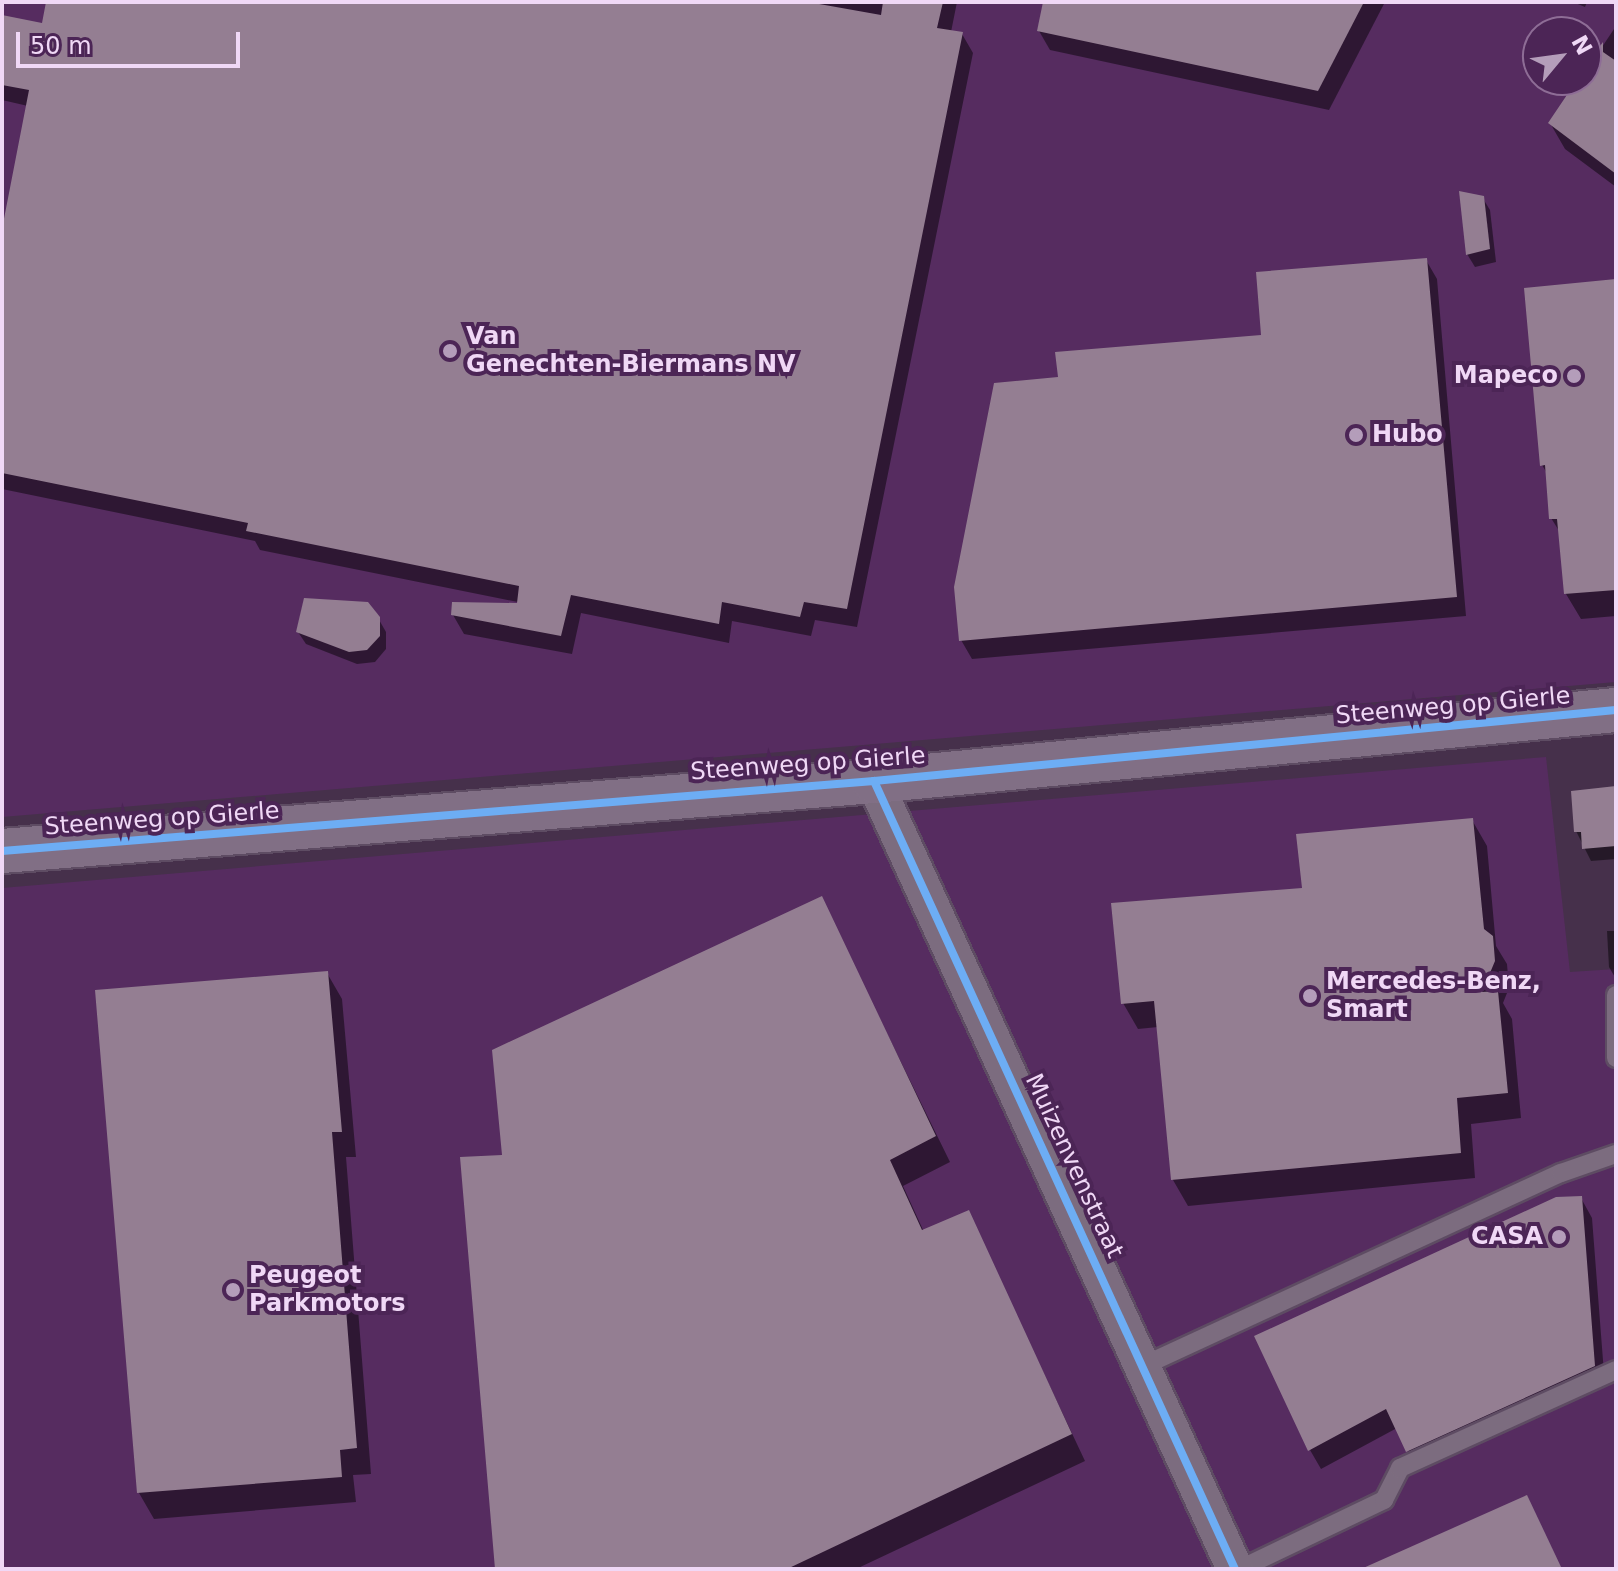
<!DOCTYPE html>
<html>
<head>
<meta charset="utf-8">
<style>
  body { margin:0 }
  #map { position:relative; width:1618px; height:1571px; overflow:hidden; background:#46304b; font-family:"DejaVu Sans",sans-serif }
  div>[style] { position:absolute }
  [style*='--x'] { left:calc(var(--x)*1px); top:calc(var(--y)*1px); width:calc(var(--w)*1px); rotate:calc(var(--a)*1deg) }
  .built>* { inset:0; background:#562c60 }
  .shadow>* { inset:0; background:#0007 }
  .building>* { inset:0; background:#947e92 }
  .roads { filter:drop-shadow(2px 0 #5e4c63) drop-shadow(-2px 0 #5e4c63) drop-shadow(0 2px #5e4c63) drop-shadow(0 -2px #5e4c63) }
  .lane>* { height:18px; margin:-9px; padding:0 9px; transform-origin:9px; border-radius:9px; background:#7c6c7f }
  .street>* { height:36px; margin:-18px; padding:0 18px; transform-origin:18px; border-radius:18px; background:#7c6c7f }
  .primary>* { height:44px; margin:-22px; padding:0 22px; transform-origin:22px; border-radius:22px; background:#816f85 }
  .cycleway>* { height:8px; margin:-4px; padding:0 4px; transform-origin:4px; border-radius:4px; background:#6dadf4 }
  .dots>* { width:22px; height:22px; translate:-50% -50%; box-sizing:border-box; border:4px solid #4c2556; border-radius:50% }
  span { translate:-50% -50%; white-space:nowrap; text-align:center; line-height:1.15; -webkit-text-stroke:8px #4c2556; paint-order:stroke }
  .poi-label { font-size:24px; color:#f0d8f6; font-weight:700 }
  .left { translate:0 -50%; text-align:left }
  .right { translate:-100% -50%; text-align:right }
  .street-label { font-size:24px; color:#f0d8f6 }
  .frame { position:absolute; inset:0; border:4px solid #f0d8f6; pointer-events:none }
  .north { position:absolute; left:1522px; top:16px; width:80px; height:80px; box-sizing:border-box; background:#4c2556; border:2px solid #8e6d96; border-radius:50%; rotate:61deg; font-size:22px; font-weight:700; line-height:32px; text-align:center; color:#f0d8f6 }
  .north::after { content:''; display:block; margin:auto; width:28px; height:36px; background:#b49dba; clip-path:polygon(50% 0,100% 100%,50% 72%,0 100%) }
  .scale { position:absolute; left:16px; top:32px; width:224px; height:36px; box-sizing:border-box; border:4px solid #f0d8f6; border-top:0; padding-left:10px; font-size:24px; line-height:28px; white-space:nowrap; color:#f0d8f6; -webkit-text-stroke:6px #4c2556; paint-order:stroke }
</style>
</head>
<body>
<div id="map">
  <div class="built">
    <i style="clip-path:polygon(evenodd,2px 2px,1616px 2px,1616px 682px,2px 817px,2px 2px,1538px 32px,1586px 32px,1586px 80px,1538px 80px,1538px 32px)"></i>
    <i style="clip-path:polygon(1546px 757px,1570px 972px,1616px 969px,1616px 1569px,2px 1569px,2px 888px)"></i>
  </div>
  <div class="shadow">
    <i style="clip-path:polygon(48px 2px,957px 2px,951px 32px,962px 34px,973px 53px,857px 627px,815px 620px,811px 636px,732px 621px,729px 643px,581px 613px,572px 654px,464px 634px,453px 615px,523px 603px,260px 550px,255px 541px,2px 489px,2px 240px,28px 106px,2px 100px,2px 17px,43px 26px)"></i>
    <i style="clip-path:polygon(1045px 2px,1385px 2px,1329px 110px,1050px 50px,1039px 31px)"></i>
    <i style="clip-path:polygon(1573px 2px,1587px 2px,1585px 7px)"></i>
    <i style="clip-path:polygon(1616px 26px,1616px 187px,1565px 149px,1550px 123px,1580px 80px,1586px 80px,1586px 71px)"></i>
    <i style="clip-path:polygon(1482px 197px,1490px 210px,1496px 262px,1475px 267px,1467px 254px)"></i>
    <i style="clip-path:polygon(1426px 260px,1437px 279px,1466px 616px,972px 659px,961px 640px,1060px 379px,1264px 337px)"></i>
    <i style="clip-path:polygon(1616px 281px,1616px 616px,1581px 619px,1566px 594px,1561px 534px,1551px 518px,1548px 475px,1542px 465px)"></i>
    <i style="clip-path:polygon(378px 618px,386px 632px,386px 649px,375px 662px,357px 664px,306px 644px,298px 632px)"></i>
    <i style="clip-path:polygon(1616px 789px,1616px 859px,1591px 861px,1576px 831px)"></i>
    <i style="clip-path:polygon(1472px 820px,1487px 846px,1496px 946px,1507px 964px,1509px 988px,1503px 1003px,1512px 1019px,1521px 1118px,1471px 1124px,1475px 1178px,1188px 1206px,1173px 1180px,1158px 1027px,1138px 1029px,1123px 1003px,1304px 889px)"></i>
    <i style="clip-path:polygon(821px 899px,950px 1162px,903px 1186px,924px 1232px,968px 1213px,1085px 1461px,856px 1569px,497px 1569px,504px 1157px)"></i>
    <i style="clip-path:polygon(1607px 931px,1616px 931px,1616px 979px,1609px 967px)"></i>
    <i style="clip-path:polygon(327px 973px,342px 999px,356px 1157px,346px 1157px,371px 1474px,353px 1475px,356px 1502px,154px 1519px,139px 1493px)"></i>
    <i style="clip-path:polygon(1581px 1198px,1592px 1218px,1605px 1386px,1418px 1471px,1397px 1428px,1321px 1469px,1310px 1450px)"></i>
  </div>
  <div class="building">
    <i style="clip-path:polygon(46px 2px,808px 2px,881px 15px,883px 2px,943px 2px,937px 28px,963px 32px,847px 609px,804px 602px,800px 617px,722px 602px,719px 624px,571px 595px,561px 636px,451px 615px,452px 602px,517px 603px,519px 586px,246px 531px,248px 523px,2px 473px,2px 229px,29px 90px,2px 85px,2px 15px,42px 23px)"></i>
    <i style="clip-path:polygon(1043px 2px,1364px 2px,1318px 91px,1037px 31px)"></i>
    <i style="clip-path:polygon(1603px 42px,1603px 52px,1616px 61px,1616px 174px,1548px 123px,1577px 80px,1586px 80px,1586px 66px)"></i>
    <i style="clip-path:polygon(1459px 191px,1484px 196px,1490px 249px,1466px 255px)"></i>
    <i style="clip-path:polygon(1427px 258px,1457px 597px,959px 641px,954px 587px,994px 383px,1058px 377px,1055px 352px,1261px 335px,1256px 272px)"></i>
    <i style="clip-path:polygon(1616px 279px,1616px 590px,1564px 594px,1557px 519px,1549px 519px,1545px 465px,1540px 466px,1524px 288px)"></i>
    <i style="clip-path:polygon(304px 598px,368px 602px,380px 617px,380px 636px,367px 650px,349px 652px,296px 632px)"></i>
    <i style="clip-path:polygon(1616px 786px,1616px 846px,1582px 849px,1581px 832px,1574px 832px,1571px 791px)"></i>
    <i style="clip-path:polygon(1473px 818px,1484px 929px,1493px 936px,1495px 961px,1482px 992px,1498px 991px,1508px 1093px,1457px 1098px,1461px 1153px,1171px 1180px,1154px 1001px,1121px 1004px,1111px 903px,1302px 888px,1296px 834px)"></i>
    <i style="clip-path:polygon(822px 896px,936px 1136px,890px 1160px,922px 1230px,969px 1210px,1072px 1434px,787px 1569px,495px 1569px,460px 1157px,502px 1155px,492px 1050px)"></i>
    <i style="clip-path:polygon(328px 971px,342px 1132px,332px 1132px,357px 1448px,340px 1450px,342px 1477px,137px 1493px,95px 990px)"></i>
    <i style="clip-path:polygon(1582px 1196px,1595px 1366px,1406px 1452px,1386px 1409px,1308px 1451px,1254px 1336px,1556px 1197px)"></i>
    <i style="clip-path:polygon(1527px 1495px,1562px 1569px,1361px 1569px)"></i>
  </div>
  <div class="roads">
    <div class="lane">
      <i style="--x:1616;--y:995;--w:63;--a:90"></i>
      <i style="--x:1145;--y:1365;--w:458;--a:-24.8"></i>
      <i style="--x:1561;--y:1173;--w:58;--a:-19.1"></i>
      <i style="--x:1240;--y:1569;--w:160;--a:-25.6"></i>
      <i style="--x:1384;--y:1500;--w:36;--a:-63"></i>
      <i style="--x:1400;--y:1468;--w:237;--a:-24.4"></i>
    </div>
    <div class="street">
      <i style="--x:874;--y:781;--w:867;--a:65.39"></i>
    </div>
    <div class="primary">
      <i style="--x:2;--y:851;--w:875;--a:-4.59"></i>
      <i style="--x:874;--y:781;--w:745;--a:-5.47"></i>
    </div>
  </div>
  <div class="cycleway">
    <i style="--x:874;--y:781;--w:867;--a:65.39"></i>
    <i style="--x:2;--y:851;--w:875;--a:-4.59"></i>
    <i style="--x:874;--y:781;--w:745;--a:-5.47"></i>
  </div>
  <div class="dots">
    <i style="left:450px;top:351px;background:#b49dba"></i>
    <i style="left:1574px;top:376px;background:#b49dba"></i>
    <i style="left:1356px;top:435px;background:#b49dba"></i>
    <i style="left:1310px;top:996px;background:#b49dba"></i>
    <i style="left:1559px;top:1237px;background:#b49dba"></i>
    <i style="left:233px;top:1290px;background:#b49dba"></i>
  </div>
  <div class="poi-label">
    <span class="left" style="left:466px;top:351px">Van<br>Genechten-Biermans NV</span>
    <span class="right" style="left:1558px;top:376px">Mapeco</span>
    <span class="left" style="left:1372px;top:435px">Hubo</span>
    <span class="left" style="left:1326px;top:996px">Mercedes-Benz,<br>Smart</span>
    <span class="right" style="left:1543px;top:1237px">CASA</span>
    <span class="left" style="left:249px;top:1290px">Peugeot<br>Parkmotors</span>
  </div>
  <div class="street-label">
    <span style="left:1453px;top:706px;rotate:-5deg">Steenweg op Gierle</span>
    <span style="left:808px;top:764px;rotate:-4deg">Steenweg op Gierle</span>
    <span style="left:162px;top:819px;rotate:-4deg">Steenweg op Gierle</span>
    <span style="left:1074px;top:1166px;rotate:65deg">Muizenvenstraat</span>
  </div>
  <div class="frame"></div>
  <div class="north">N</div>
  <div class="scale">50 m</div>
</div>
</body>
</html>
